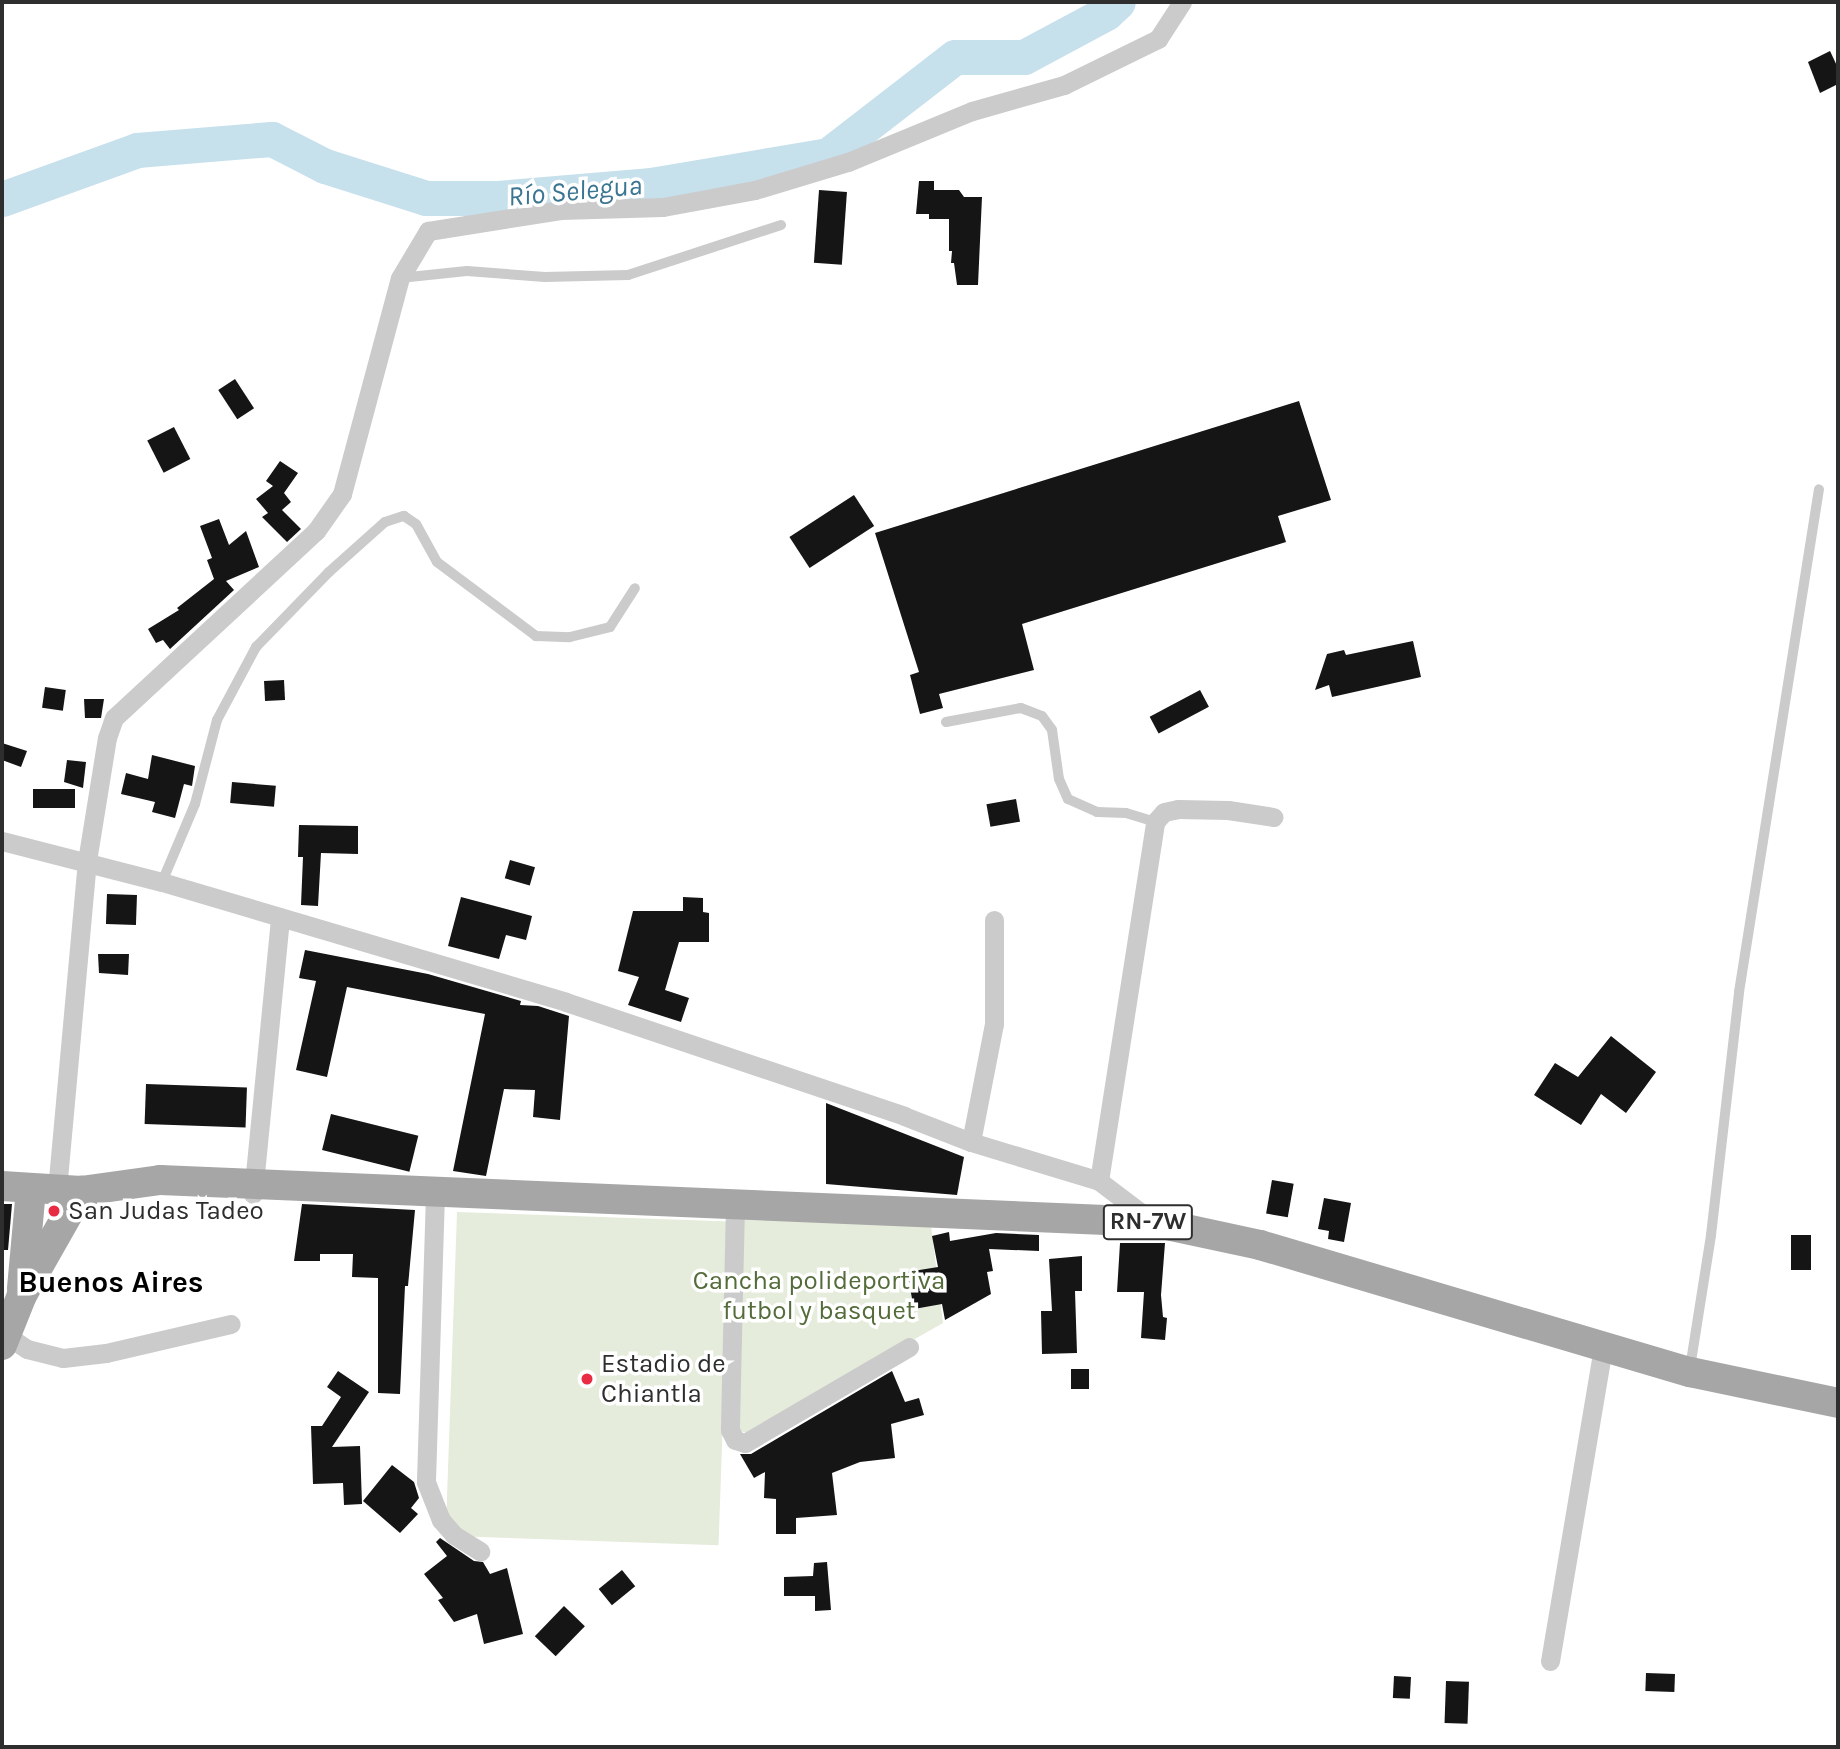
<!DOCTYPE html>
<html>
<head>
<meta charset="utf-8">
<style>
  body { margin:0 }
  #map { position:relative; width:1840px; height:1749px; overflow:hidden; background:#fff; font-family:Karla,sans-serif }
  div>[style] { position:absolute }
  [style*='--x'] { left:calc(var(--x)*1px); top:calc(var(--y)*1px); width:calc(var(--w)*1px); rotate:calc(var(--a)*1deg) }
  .green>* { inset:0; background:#e5ecdb; transform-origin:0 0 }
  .river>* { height:35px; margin:-17.5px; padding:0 17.5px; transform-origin:17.5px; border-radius:17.5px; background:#c6e0ec }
  .building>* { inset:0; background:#151515; transform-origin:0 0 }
  .lane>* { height:10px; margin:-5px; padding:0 5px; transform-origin:5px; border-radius:5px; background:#cbcbcb }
  .street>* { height:19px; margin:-9.5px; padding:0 9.5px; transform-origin:9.5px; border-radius:9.5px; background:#cbcbcb }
  .primary>* { height:30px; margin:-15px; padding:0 15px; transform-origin:15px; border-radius:15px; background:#a6a6a6 }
  .dots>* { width:19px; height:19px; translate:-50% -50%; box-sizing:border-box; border:4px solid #fff; border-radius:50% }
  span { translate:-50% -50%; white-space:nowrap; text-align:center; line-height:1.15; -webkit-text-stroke:7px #fff; paint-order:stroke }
  .shield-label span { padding:2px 5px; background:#fff; border:2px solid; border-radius:5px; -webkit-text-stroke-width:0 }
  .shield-label { font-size:24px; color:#2e2e2e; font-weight:700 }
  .poi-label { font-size:26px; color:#2e2e2e }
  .left { translate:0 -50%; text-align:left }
  .park-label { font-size:26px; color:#546b3a }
  .water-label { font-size:28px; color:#3a7592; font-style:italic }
  .quarter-label { font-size:30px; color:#000; font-weight:700 }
  .frame { position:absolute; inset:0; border:4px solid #2e2e2e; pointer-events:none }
</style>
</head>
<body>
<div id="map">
  <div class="green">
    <i style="left:457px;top:1212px;width:273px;height:324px;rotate:2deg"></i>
    <i style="clip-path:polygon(739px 1212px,930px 1217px,943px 1323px,749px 1433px,734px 1430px)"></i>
  </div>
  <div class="river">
    <i style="--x:2;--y:199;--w:144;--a:-19.9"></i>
    <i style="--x:137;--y:150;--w:135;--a:-4.7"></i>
    <i style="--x:272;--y:139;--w:59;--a:27"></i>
    <i style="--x:325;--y:166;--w:106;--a:17.6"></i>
    <i style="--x:426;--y:198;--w:72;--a:0"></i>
    <i style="--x:498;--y:198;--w:154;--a:-4.9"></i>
    <i style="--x:651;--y:185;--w:180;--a:-9.6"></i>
    <i style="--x:828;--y:155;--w:160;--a:-37.7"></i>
    <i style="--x:955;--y:57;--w:69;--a:0"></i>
    <i style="--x:1024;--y:57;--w:93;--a:-28.2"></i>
    <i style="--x:1106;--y:13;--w:16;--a:-43"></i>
  </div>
  <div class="building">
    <i style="clip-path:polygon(1830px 51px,1838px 68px,1838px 84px,1820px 93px,1808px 62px)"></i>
    <i style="clip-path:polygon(919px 181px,934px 181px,934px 190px,959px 190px,964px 197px,982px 197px,978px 285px,957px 285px,954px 263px,951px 263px,952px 251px,949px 251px,949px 219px,929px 219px,929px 214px,916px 214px)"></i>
    <i style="left:819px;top:190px;width:28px;height:73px;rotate:4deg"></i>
    <i style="left:235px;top:379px;width:35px;height:20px;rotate:57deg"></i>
    <i style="clip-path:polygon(1299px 401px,1331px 500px,1278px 516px,1286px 542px,1022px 624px,1034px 670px,939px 694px,943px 708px,920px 714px,910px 675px,919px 672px,875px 533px)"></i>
    <i style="left:174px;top:427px;width:36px;height:30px;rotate:63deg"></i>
    <i style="clip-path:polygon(280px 461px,298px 473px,284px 493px,291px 502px,282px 510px,301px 529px,287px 542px,262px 517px,268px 513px,256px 499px,273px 486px,266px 481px)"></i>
    <i style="left:854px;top:495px;width:37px;height:77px;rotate:57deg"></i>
    <i style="clip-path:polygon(219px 519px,229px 545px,246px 531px,259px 567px,226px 581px,234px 590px,170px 649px,163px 640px,156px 643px,148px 629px,179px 610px,177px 608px,214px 579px,207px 560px,212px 558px,200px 526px)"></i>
    <i style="clip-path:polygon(1413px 641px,1421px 677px,1332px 697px,1329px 685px,1315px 690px,1327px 654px,1344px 650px,1346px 655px)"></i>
    <i style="left:284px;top:680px;width:20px;height:20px;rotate:87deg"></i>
    <i style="left:45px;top:687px;width:21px;height:21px;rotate:8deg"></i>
    <i style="left:1200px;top:690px;width:19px;height:57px;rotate:62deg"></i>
    <i style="clip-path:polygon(84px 699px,104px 699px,101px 718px,85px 718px)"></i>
    <i style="clip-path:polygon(2px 743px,27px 751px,21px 767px,2px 760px)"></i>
    <i style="clip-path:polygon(152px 755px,195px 766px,192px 786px,184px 784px,175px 818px,152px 812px,155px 802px,121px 794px,126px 773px,148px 779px)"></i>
    <i style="clip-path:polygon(67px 760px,86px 762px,83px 788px,64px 782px)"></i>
    <i style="left:232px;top:782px;width:44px;height:21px;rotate:5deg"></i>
    <i style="left:33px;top:789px;width:42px;height:19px"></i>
    <i style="left:1016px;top:799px;width:23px;height:30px;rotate:80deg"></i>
    <i style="clip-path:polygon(299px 825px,358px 826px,358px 854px,321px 853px,318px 906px,301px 905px,303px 857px,298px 857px)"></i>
    <i style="left:510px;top:860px;width:26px;height:19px;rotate:16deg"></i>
    <i style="left:107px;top:894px;width:30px;height:30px;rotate:2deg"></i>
    <i style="clip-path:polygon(461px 897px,532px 916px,526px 940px,506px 935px,499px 959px,448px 946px)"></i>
    <i style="clip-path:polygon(683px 897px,703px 898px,703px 912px,709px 913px,709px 942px,679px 942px,665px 990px,689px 998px,681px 1022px,628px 1005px,639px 977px,618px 971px,633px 911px,683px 911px)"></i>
    <i style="clip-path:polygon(305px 950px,428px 974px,521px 1001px,520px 1005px,538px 1006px,569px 1016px,560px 1120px,533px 1117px,535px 1090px,504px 1089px,486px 1176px,453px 1171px,485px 1014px,347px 987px,327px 1077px,296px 1070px,316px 981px,299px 978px)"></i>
    <i style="clip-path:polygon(98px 954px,129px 954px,128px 975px,99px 973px)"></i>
    <i style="clip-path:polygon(1611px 1036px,1656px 1072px,1626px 1113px,1601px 1094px,1581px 1125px,1534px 1095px,1555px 1063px,1578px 1077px)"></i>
    <i style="left:146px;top:1084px;width:101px;height:40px;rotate:2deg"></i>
    <i style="clip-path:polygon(826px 1103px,964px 1157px,957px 1195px,826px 1184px)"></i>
    <i style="left:331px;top:1114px;width:90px;height:37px;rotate:14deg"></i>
    <i style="left:1272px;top:1180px;width:22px;height:34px;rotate:10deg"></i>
    <i style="clip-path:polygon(1324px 1198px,1351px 1203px,1344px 1242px,1328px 1239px,1329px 1231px,1318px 1229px)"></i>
    <i style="clip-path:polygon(2px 1204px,12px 1204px,8px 1250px,2px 1250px)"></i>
    <i style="clip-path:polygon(302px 1204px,415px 1210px,408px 1286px,405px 1286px,400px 1394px,378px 1393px,378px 1278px,352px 1277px,353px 1254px,320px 1254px,320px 1261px,294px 1261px)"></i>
    <i style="clip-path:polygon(949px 1232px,950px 1241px,996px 1233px,1039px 1235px,1039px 1251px,989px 1249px,993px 1271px,987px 1272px,991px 1294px,945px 1320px,942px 1304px,914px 1309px,907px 1272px,938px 1267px,932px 1236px)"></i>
    <i style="left:1791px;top:1235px;width:20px;height:35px"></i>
    <i style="clip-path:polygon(1120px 1243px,1165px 1243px,1161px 1295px,1163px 1317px,1167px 1318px,1165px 1340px,1141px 1338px,1144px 1292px,1117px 1292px)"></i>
    <i style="clip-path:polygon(1082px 1256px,1082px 1291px,1075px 1291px,1077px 1353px,1042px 1354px,1041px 1311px,1052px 1311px,1049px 1259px)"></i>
    <i style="left:1071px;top:1369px;width:18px;height:20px"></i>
    <i style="clip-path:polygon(338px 1371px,369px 1392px,332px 1447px,360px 1446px,362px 1504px,344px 1505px,343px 1483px,313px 1484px,311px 1426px,322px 1426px,341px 1397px,327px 1387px)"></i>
    <i style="clip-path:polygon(892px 1371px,905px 1402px,919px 1398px,924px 1415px,891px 1424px,895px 1458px,860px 1462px,832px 1473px,837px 1515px,796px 1518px,796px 1534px,776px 1534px,776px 1499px,764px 1498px,765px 1472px,754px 1478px,740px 1454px,751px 1454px)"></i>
    <i style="clip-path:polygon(392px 1465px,414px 1482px,419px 1498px,411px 1508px,418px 1514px,400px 1533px,363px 1501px)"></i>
    <i style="clip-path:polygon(440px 1538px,474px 1561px,483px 1562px,490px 1574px,507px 1568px,523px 1634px,484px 1644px,477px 1614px,454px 1622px,438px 1600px,443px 1598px,424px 1574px,447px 1556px,436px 1542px)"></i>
    <i style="clip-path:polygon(827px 1562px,831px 1610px,815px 1611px,815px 1596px,784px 1596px,784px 1577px,813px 1576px,814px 1563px)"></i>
    <i style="left:622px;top:1570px;width:21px;height:30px;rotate:51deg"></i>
    <i style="left:564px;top:1606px;width:29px;height:42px;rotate:44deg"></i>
    <i style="left:1646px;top:1673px;width:29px;height:18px;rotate:2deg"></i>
    <i style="left:1394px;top:1676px;width:17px;height:22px;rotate:3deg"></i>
    <i style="left:1446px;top:1681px;width:23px;height:42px;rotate:2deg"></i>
  </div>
  <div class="lane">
    <i style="--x:400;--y:278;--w:67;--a:-6"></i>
    <i style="--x:467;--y:271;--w:78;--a:4.4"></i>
    <i style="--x:545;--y:277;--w:83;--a:-1.4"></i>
    <i style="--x:628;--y:275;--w:161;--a:-18.1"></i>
    <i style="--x:946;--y:722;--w:76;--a:-10.6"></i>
    <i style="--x:1021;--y:708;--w:22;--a:21"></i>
    <i style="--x:1042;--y:716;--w:17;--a:54"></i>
    <i style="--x:1052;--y:730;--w:49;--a:81.9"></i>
    <i style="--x:1059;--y:779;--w:22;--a:66"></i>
    <i style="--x:1068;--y:799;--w:32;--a:24"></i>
    <i style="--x:1097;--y:812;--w:29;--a:2"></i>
    <i style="--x:1126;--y:813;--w:30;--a:17"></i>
    <i style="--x:162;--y:882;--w:85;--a:-67.1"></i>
    <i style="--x:195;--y:804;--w:87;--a:-75.3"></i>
    <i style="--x:217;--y:720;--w:83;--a:-61.9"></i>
    <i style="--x:256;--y:647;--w:105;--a:-45.8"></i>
    <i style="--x:329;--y:572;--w:75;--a:-41.8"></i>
    <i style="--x:385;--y:522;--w:20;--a:-18"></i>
    <i style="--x:404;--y:516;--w:14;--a:34"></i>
    <i style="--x:416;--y:524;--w:43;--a:61.1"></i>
    <i style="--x:437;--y:562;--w:124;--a:36.8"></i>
    <i style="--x:536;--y:636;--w:34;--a:2"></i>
    <i style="--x:570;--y:637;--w:41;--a:-14"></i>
    <i style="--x:610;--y:627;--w:46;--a:-57.3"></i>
    <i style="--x:1690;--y:1368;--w:135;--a:-81"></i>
    <i style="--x:1711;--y:1235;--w:245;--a:-83.4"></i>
    <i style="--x:1739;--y:992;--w:509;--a:-80.96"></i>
  </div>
  <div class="street">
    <i style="--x:2;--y:841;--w:165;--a:14.4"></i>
    <i style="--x:162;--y:882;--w:421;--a:16.5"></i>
    <i style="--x:566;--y:1002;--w:357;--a:18.6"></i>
    <i style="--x:904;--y:1116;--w:72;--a:21.2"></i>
    <i style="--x:971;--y:1142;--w:134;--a:16.9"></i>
    <i style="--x:1099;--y:1181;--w:68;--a:37.2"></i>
    <i style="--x:971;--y:1142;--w:120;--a:-79"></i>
    <i style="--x:994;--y:1024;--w:104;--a:-90"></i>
    <i style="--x:1099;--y:1181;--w:363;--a:-81.1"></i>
    <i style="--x:1155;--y:822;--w:13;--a:-48"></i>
    <i style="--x:1164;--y:812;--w:14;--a:-12"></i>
    <i style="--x:1178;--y:809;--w:50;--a:1.1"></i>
    <i style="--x:1228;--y:810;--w:46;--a:8.8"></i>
    <i style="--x:57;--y:1190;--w:330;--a:-84.8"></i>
    <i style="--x:87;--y:861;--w:125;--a:-80.8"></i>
    <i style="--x:107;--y:738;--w:21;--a:-71"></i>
    <i style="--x:114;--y:718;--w:275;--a:-42.8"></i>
    <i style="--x:316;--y:531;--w:45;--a:-54.9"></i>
    <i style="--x:342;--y:494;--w:224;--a:-75"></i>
    <i style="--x:400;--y:278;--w:55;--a:-59.2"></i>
    <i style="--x:428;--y:231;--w:134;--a:-9"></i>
    <i style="--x:560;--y:210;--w:103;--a:-1.7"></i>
    <i style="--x:663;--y:207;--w:94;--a:-10.5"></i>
    <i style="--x:755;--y:190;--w:97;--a:-16.8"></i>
    <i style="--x:848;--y:162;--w:134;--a:-22.4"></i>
    <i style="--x:972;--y:111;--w:96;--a:-15.8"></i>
    <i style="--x:1064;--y:85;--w:105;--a:-26.1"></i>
    <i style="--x:1158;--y:39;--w:44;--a:-57"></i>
    <i style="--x:253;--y:1194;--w:278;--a:-84.4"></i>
    <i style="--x:435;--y:1194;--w:288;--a:91.8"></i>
    <i style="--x:426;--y:1482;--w:41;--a:68.5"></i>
    <i style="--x:441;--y:1520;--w:20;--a:49"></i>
    <i style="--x:454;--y:1535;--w:31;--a:32"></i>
    <i style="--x:735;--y:1205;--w:225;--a:91.3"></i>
    <i style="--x:730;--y:1430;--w:11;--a:63"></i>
    <i style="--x:735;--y:1440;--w:10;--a:17"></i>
    <i style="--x:745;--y:1443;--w:190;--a:-30.3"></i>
    <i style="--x:6;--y:1335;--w:25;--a:34"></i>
    <i style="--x:27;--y:1349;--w:37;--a:14"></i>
    <i style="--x:63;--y:1358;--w:43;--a:-6.6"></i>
    <i style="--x:106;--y:1353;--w:128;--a:-13.1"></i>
    <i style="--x:1550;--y:1661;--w:318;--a:-80.4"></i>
  </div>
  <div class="primary">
    <i style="--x:2;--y:1186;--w:79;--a:3.6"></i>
    <i style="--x:81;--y:1191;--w:80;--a:-7.9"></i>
    <i style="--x:160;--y:1180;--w:994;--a:2.42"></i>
    <i style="--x:1153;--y:1222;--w:109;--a:12.1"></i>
    <i style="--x:1260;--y:1245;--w:448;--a:16.5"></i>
    <i style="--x:1690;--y:1372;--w:151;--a:11.8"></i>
    <i style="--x:22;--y:1288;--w:99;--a:-84.8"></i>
    <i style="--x:2;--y:1345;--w:54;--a:-68.2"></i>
    <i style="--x:22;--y:1295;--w:120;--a:-60.4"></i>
  </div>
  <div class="dots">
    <i style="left:54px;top:1211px;background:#ea2b44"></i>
    <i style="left:587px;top:1379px;background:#ea2b44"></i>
  </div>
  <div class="shield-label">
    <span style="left:1148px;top:1222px">RN-7W</span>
  </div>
  <div class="poi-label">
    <span class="left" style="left:68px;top:1211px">San Judas Tadeo</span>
    <span class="left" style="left:601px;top:1379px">Estadio de<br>Chiantla</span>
  </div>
  <div class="park-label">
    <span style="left:819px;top:1296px">Cancha polideportiva<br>futbol y basquet</span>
  </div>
  <div class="water-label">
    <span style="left:575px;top:191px;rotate:-5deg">Río Selegua</span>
  </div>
  <div class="quarter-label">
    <span style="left:111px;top:1282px">Buenos Aires</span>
  </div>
  <div class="frame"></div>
</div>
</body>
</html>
